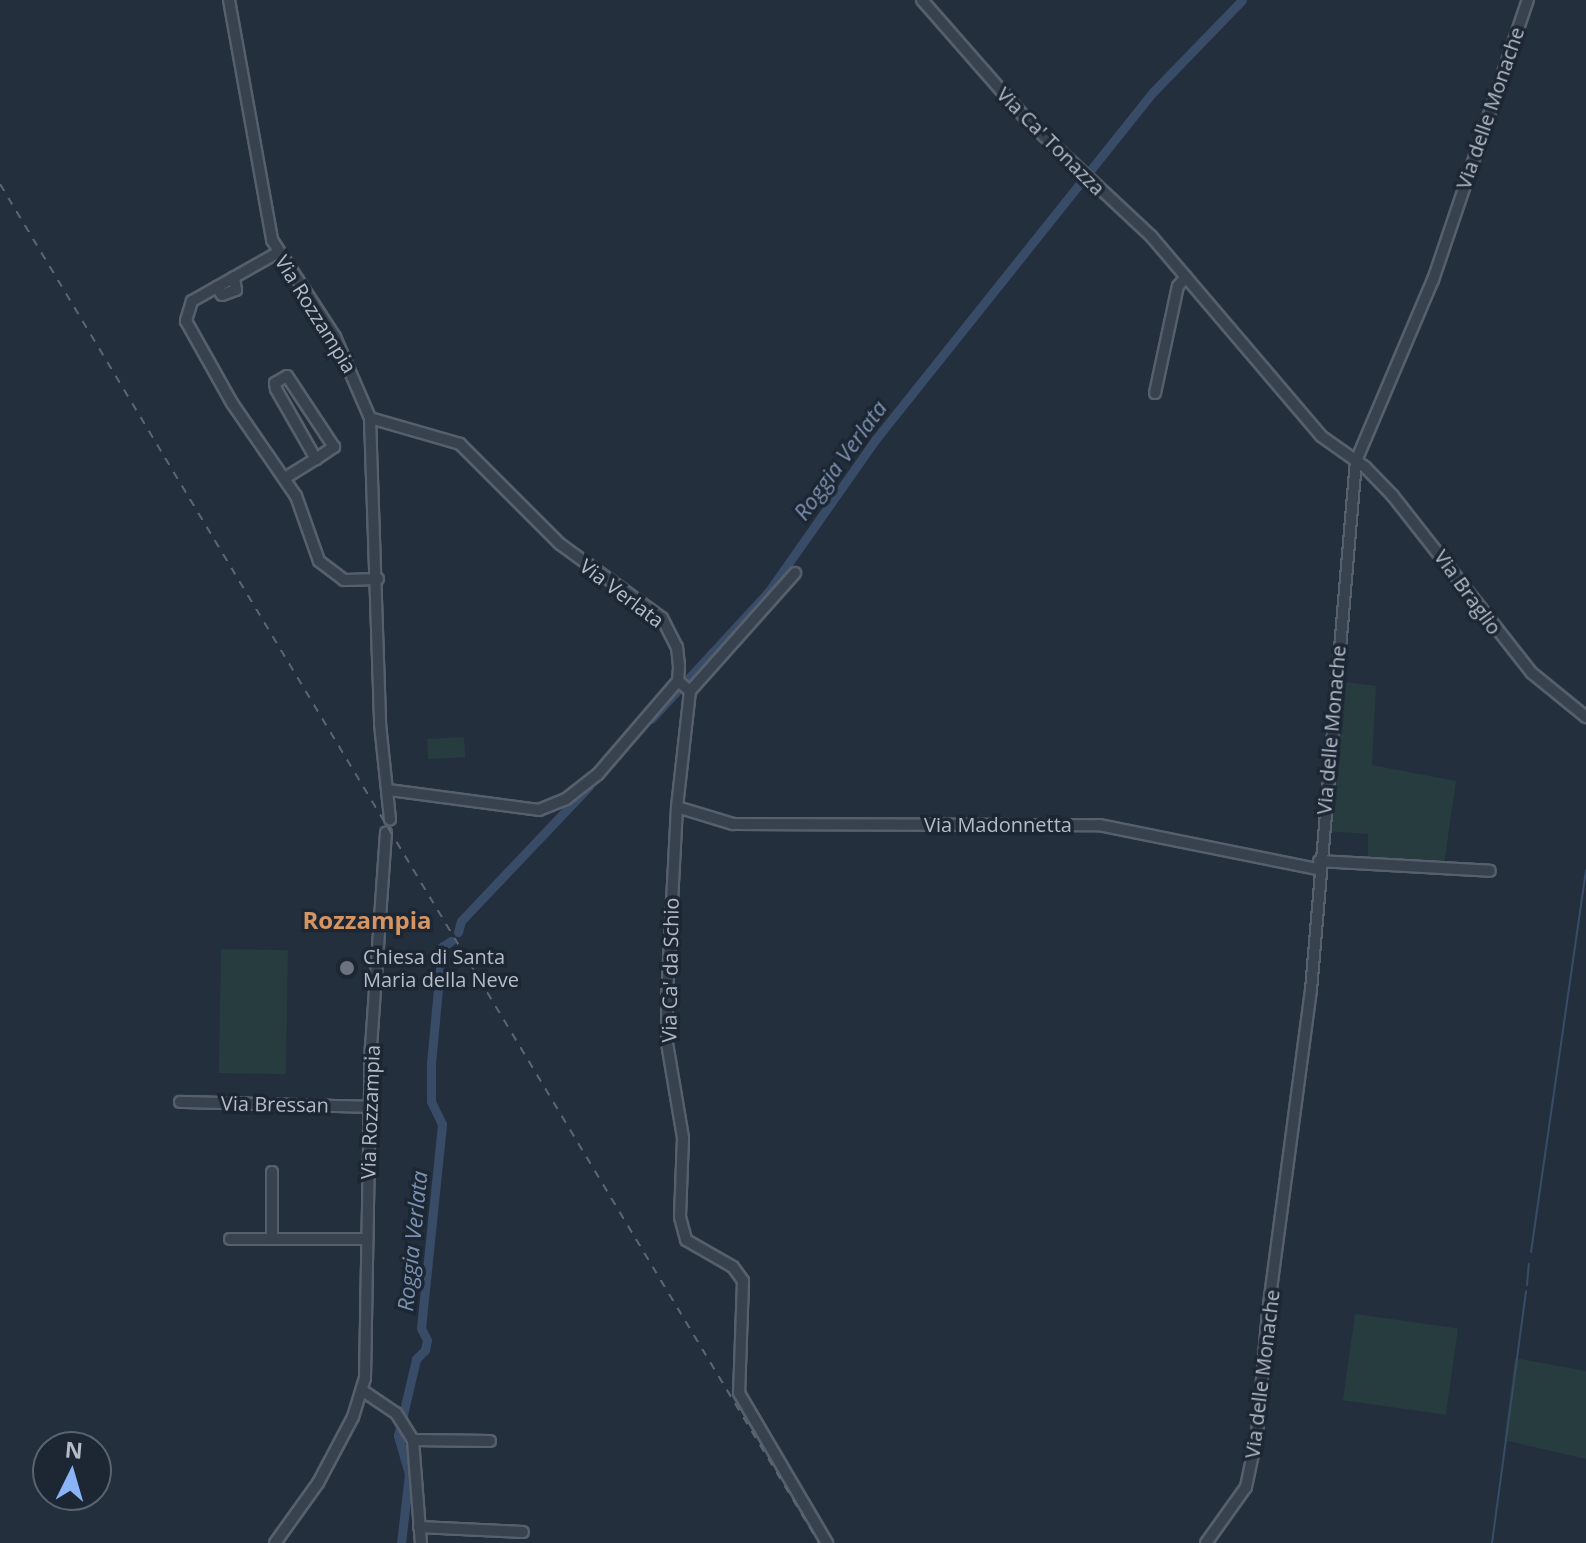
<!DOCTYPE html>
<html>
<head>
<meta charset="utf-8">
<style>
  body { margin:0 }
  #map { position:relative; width:1586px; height:1543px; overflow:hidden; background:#242f3e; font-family:"Open Sans",sans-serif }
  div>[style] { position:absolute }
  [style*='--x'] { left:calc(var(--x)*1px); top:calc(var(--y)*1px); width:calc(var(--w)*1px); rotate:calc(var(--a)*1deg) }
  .green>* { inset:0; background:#263c3f; transform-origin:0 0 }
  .stream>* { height:2px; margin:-1px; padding:0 1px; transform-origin:1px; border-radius:1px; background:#394c67 }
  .canal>* { height:9px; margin:-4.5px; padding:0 4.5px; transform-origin:4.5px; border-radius:4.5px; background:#394c67 }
  .roads { filter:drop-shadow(2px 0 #565f6c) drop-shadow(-2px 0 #565f6c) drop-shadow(0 2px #565f6c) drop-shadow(0 -2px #565f6c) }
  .minor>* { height:10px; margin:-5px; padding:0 5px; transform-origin:5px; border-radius:5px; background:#38414e }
  .rail>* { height:2px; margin-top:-1px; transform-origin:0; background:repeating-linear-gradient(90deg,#5a6575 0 8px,transparent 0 16px) }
  .dots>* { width:22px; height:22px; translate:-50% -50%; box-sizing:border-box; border:4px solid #1d2633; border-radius:50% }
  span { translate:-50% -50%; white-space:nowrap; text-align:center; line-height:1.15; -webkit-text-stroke:7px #1d2633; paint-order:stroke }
  .street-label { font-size:20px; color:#b4bcc9 }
  .poi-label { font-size:20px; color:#b4bcc9 }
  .left { translate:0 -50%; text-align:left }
  .water-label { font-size:22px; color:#7c92b1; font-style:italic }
  .quarter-label { font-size:24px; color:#d59563; font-weight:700 }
  .north { position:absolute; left:32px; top:1431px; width:80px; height:80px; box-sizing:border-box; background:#1d2633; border:2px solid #59626f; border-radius:50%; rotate:5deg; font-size:22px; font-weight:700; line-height:32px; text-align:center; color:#b4bcc9 }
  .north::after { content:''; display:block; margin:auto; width:28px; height:36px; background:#8ab4f8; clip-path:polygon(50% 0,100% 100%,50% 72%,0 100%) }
</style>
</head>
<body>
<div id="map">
  <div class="green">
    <i style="clip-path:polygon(1337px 681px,1376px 686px,1372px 765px,1456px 781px,1444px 864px,1368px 858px,1368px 834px,1324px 831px)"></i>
    <i style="left:464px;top:737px;width:20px;height:37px;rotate:87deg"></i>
    <i style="left:221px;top:949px;width:67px;height:124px;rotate:1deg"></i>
    <i style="left:1355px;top:1314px;width:104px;height:87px;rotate:8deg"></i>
    <i style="clip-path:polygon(1515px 1358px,1586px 1371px,1586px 1459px,1504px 1440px)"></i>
  </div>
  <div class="stream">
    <i style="--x:1531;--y:1252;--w:386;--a:-81.8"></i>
    <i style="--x:1527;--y:1285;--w:21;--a:-85"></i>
    <i style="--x:1492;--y:1543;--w:254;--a:-82.3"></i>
  </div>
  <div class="canal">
    <i style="--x:651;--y:719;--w:174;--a:-47.3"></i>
    <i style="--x:769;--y:591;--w:184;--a:-54.9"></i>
    <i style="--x:875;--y:440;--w:444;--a:-51.4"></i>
    <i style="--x:1152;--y:93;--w:129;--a:-45.9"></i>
    <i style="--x:458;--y:932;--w:11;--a:-75"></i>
    <i style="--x:461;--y:921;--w:186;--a:-46.5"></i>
    <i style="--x:401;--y:1543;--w:69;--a:-83.4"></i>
    <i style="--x:409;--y:1474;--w:40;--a:-106"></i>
    <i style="--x:398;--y:1436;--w:79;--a:-76.8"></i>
    <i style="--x:416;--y:1359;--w:13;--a:-45"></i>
    <i style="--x:425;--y:1350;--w:10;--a:-79"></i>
    <i style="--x:427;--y:1340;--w:13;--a:-117"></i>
    <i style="--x:421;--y:1328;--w:205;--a:-84.1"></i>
    <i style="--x:442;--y:1124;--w:25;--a:-116"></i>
    <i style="--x:431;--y:1101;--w:38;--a:-90"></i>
    <i style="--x:431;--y:1063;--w:117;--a:-84.6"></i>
    <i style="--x:442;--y:947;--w:11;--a:-34"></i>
  </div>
  <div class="roads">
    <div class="minor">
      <i style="--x:229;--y:0;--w:244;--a:79.8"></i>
      <i style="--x:272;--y:240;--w:116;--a:57"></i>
      <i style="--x:335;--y:337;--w:88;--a:66.6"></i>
      <i style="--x:370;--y:418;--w:306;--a:88.1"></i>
      <i style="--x:380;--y:724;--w:96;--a:84"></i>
      <i style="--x:922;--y:0;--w:161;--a:48.8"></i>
      <i style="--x:1028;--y:121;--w:168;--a:43.1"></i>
      <i style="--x:1151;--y:236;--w:262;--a:49.6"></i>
      <i style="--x:1321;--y:436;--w:54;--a:35.2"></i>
      <i style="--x:1365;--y:467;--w:40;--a:46"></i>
      <i style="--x:1393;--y:496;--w:225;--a:51.9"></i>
      <i style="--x:1532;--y:673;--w:70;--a:39.2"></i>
      <i style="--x:277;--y:253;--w:98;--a:150.5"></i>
      <i style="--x:192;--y:301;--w:21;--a:107"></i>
      <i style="--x:186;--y:321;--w:94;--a:60.7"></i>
      <i style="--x:232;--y:403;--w:113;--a:55.5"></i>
      <i style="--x:296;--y:496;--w:69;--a:70.5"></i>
      <i style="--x:319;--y:561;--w:31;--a:37"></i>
      <i style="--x:344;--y:580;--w:34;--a:-2"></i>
      <i style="--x:217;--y:287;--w:9;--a:58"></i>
      <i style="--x:222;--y:295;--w:15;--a:-20"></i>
      <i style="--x:236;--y:290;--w:13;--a:-99"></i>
      <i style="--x:1155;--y:393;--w:109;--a:-77.9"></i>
      <i style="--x:1178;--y:286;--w:12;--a:-48"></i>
      <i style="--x:370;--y:418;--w:94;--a:16.1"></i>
      <i style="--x:460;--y:444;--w:141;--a:45"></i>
      <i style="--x:560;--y:544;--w:126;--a:36"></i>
      <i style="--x:662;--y:618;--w:33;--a:63"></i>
      <i style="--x:677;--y:647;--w:20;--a:84"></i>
      <i style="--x:679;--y:667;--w:14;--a:94"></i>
      <i style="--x:678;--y:681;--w:123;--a:130.7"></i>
      <i style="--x:598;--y:774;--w:41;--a:142"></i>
      <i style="--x:566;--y:799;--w:29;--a:158"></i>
      <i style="--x:539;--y:810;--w:151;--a:-172.4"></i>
      <i style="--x:285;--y:478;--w:36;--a:-32"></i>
      <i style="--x:316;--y:459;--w:22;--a:-34"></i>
      <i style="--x:334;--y:447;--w:85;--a:-123.5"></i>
      <i style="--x:287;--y:376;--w:14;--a:150"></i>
      <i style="--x:275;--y:383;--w:6;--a:81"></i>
      <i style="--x:276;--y:389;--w:81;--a:60.3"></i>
      <i style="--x:678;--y:681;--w:16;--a:40"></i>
      <i style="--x:690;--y:691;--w:117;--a:96.4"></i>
      <i style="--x:677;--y:807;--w:194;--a:93"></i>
      <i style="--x:667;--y:1001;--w:42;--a:90"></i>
      <i style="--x:667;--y:1043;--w:96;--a:80.4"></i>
      <i style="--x:683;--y:1138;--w:79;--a:92.2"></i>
      <i style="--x:680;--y:1217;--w:24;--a:75"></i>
      <i style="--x:686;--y:1240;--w:54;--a:29.9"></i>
      <i style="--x:733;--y:1267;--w:17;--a:54"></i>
      <i style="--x:743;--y:1281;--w:112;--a:92"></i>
      <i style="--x:739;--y:1393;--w:174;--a:59.6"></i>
      <i style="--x:690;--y:691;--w:158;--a:-48.3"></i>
      <i style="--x:677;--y:807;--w:59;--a:16.9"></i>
      <i style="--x:733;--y:824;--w:366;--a:0.2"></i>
      <i style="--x:1099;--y:825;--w:223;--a:11.4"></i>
      <i style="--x:1319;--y:861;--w:171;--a:3.3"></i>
      <i style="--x:180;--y:1102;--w:189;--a:1.5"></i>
      <i style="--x:230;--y:1239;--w:137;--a:0"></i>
      <i style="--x:272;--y:1239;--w:67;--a:-90"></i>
      <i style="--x:363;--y:1391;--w:40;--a:34"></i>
      <i style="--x:396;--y:1413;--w:32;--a:58"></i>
      <i style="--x:413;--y:1440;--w:103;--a:85.6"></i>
      <i style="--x:413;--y:1440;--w:77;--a:0.7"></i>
      <i style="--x:419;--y:1527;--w:104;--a:2.8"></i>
      <i style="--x:275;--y:1543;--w:74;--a:-54.4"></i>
      <i style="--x:318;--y:1483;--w:75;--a:-62.1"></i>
      <i style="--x:353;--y:1417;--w:41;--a:-72.9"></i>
      <i style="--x:365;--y:1378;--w:331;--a:-89"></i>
      <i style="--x:371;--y:1047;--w:215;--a:-86"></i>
      <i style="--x:1206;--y:1543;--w:69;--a:-54.5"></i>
      <i style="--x:1246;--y:1487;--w:53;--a:-78.1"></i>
      <i style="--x:1257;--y:1435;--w:123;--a:-84.9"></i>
      <i style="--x:1268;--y:1312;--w:325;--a:-82.4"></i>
      <i style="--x:1311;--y:990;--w:531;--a:-85.14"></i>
      <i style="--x:1356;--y:461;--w:197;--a:-67"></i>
      <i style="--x:1433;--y:280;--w:296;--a:-71.3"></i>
    </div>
  </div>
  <div class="rail">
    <i style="--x:0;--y:184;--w:1587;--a:58.92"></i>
  </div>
  <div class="dots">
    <i style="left:347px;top:968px;background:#6b7280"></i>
  </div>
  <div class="street-label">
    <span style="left:1490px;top:108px;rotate:-71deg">Via delle Monache</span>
    <span style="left:1051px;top:141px;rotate:45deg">Via Ca' Tonazza</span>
    <span style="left:316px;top:314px;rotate:58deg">Via Rozzampia</span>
    <span style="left:1468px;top:592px;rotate:54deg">Via Braglio</span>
    <span style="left:622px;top:593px;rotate:37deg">Via Verlata</span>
    <span style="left:1331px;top:730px;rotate:-85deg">Via delle Monache</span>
    <span style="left:998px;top:824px">Via Madonnetta</span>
    <span style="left:670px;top:970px;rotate:-89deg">Via Ca' da Schio</span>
    <span style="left:275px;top:1104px;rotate:1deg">Via Bressan</span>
    <span style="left:370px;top:1112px;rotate:-88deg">Via Rozzampia</span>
    <span style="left:1262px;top:1374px;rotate:-83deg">Via delle Monache</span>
  </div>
  <div class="poi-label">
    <span class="left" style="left:363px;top:968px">Chiesa di Santa<br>Maria della Neve</span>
  </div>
  <div class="water-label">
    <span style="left:840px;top:460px;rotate:-54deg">Roggia Verlata</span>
    <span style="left:412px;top:1241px;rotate:-84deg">Roggia Verlata</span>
  </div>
  <div class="quarter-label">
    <span style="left:367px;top:920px">Rozzampia</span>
  </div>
  <div class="north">N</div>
</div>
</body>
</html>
